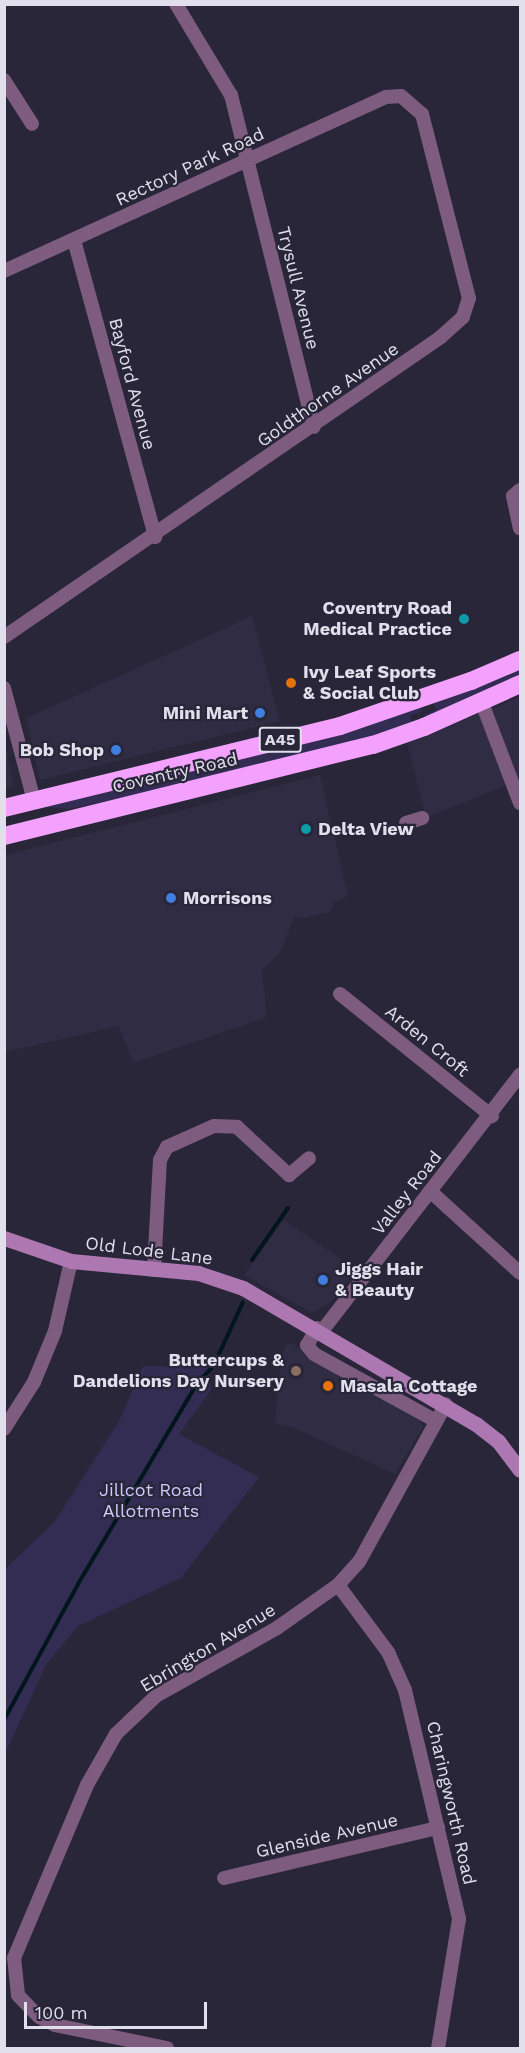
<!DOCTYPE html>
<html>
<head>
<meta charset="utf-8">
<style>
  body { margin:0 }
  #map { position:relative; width:525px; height:2053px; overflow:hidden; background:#282638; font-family:"Work Sans",sans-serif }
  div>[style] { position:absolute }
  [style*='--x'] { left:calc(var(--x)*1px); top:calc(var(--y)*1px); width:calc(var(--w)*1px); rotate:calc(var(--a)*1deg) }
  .built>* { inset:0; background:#2f2c44 }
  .green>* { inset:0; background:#332c53 }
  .stream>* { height:4px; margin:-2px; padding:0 2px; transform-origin:2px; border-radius:2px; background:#00161c }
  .street>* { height:14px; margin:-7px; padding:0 7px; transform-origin:7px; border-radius:7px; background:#7d5c80 }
  .secondary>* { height:15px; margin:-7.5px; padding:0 7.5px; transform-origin:7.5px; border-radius:7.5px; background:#ad78b2 }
  .highway>* { height:18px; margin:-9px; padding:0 9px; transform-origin:9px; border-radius:9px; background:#f3a1fc }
  .dots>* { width:16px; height:16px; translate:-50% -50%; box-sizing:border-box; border:3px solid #282638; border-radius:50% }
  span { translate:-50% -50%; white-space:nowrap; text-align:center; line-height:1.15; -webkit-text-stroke:4.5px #282638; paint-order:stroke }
  .shield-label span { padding:2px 4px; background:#282638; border:2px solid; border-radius:4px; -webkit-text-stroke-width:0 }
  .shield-label { font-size:16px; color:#e0dfeb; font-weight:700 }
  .street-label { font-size:18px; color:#e0dfeb }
  .poi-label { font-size:18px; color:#e0dfeb; font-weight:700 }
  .right { translate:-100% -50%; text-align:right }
  .left { translate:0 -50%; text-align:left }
  .park-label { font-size:18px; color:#cec9fd }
  .frame { position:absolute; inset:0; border:6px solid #e0dfeb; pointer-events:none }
  .scale { position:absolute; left:24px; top:2002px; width:183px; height:27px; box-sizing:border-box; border:3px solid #e0dfeb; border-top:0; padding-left:8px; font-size:18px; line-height:21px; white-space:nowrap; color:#e0dfeb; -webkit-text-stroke:4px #282638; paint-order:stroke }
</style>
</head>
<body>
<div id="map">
  <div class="built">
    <i style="clip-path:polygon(252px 616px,280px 721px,40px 780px,26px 718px)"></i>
    <i style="clip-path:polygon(520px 697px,520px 779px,426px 818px,407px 743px)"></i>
    <i style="clip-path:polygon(5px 745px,14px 786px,5px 789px,4px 789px)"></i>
    <i style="clip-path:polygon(320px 775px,348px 896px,334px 902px,330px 912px,299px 919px,295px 916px,280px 953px,262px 970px,267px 1017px,133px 1063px,119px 1026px,5px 1052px,5px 855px)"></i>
    <i style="clip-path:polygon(283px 1220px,356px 1269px,330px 1303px,312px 1313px,244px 1275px)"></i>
    <i style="clip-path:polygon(289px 1342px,419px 1417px,423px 1427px,395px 1474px,292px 1427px,275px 1423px,279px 1374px,284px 1349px)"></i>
  </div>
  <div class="green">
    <i style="clip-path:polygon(520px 667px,520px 678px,427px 719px,425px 715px,436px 710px,433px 703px)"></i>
    <i style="clip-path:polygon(421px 706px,423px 711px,409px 716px,413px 723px,407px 727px,149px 793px,68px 809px,44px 807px)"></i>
    <i style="clip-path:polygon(143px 1366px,209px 1367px,211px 1390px,179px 1434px,259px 1477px,181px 1578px,78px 1626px,46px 1665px,5px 1754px,5px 1569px,55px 1521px,118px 1423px)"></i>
  </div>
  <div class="stream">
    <i style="--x:252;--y:1260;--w:63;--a:-55.3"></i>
    <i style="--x:4;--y:1720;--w:155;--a:-61.4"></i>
    <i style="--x:78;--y:1584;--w:231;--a:-59.3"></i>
    <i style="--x:196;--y:1385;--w:27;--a:-48"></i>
    <i style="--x:214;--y:1365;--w:69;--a:-65.3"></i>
  </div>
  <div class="street">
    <i style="--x:176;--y:4;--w:106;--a:58.9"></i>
    <i style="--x:231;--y:95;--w:342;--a:76"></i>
    <i style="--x:4;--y:80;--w:52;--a:57.5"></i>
    <i style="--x:74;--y:240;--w:308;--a:74.7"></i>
    <i style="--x:4;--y:271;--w:420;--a:-24.5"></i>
    <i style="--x:386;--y:97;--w:15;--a:-4"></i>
    <i style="--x:401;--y:96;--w:28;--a:41"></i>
    <i style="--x:422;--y:114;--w:190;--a:75.7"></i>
    <i style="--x:469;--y:298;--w:20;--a:108"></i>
    <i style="--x:463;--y:317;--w:30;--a:138"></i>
    <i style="--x:441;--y:337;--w:530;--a:145.53"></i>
    <i style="--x:520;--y:490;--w:9;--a:139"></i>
    <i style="--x:513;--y:496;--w:33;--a:78"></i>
    <i style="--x:4;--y:688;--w:117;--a:75.1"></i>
    <i style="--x:482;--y:703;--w:107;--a:69.2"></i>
    <i style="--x:406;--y:823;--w:17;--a:-17"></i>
    <i style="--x:340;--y:994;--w:195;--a:38.8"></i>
    <i style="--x:430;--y:1191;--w:122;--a:42.3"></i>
    <i style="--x:154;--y:1270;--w:110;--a:-86.9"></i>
    <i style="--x:160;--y:1160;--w:15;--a:-62"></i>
    <i style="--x:167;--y:1147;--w:51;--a:-24.1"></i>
    <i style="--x:214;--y:1126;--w:23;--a:2"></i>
    <i style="--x:237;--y:1127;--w:71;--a:42.7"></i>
    <i style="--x:289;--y:1175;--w:26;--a:-40"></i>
    <i style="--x:317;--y:1328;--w:20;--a:120"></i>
    <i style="--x:307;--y:1345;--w:11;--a:52"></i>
    <i style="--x:314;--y:1354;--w:139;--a:28.8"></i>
    <i style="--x:322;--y:1331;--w:324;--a:-52.3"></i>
    <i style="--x:4;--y:1429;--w:56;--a:-57.4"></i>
    <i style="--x:34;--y:1382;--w:55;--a:-67.6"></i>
    <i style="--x:55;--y:1331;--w:72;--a:-77.1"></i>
    <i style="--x:338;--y:1585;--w:84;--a:53.3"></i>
    <i style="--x:388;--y:1652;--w:42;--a:65.9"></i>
    <i style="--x:405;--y:1690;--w:235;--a:76.7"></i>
    <i style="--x:459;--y:1919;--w:131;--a:99.2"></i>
    <i style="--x:224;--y:1878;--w:220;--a:-13.2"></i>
    <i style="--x:167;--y:2048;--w:114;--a:-168.4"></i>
    <i style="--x:55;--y:2025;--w:18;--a:-153"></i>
    <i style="--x:39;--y:2017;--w:30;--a:-134"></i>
    <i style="--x:18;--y:1995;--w:37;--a:-96"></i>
    <i style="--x:14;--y:1958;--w:188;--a:-67.1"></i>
    <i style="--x:87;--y:1785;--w:59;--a:-60.4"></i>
    <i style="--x:116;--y:1734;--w:55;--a:-43.5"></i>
    <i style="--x:156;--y:1696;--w:139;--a:-29.3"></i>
    <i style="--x:277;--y:1628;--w:75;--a:-35.2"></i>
    <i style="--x:338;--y:1585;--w:31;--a:-48"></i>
    <i style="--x:359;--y:1562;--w:180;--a:-61.2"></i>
  </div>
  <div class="secondary">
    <i style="--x:4;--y:1238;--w:71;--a:18.9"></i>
    <i style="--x:71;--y:1261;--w:128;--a:5.4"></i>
    <i style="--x:198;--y:1273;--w:47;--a:18.4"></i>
    <i style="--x:243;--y:1288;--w:270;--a:30.3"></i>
    <i style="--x:476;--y:1424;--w:28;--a:38"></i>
    <i style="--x:498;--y:1441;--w:36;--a:53"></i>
  </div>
  <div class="highway">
    <i style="--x:4;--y:808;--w:346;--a:-13.7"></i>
    <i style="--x:340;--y:726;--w:139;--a:-19"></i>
    <i style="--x:471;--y:681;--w:53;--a:-23.2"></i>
    <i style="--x:4;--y:836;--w:380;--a:-13.9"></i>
    <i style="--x:373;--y:745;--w:54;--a:-19.4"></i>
    <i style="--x:424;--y:727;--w:105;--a:-24.1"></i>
  </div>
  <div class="dots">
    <i style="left:464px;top:619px;background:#0f9aa8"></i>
    <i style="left:291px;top:683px;background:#e8710a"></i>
    <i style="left:260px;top:713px;background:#3f7fe0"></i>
    <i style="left:116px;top:750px;background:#3f7fe0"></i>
    <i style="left:306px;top:829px;background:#0f9aa8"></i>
    <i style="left:171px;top:898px;background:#3f7fe0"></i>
    <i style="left:323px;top:1280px;background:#3f7fe0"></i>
    <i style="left:296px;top:1371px;background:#8d6e63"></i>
    <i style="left:328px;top:1386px;background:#e8710a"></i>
  </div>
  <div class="shield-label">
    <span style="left:280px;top:740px">A45</span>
  </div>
  <div class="street-label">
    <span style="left:190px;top:167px;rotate:-25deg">Rectory Park Road</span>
    <span style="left:298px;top:288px;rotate:76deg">Trysull Avenue</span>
    <span style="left:132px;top:384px;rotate:75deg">Bayford Avenue</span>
    <span style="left:328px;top:395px;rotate:-35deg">Goldthorne Avenue</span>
    <span style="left:175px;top:773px;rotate:-13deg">Coventry Road</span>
    <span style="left:427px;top:1041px;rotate:39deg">Arden Croft</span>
    <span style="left:407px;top:1193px;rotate:-52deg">Valley Road</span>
    <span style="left:149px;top:1251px;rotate:7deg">Old Lode Lane</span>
    <span style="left:208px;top:1648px;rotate:-31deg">Ebrington Avenue</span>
    <span style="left:451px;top:1803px;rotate:77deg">Charingworth Road</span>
    <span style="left:327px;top:1836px;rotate:-13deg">Glenside Avenue</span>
  </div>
  <div class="poi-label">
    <span class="right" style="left:452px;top:619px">Coventry Road<br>Medical Practice</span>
    <span class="left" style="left:303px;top:683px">Ivy Leaf Sports<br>&amp; Social Club</span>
    <span class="right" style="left:248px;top:713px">Mini Mart</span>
    <span class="right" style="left:104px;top:750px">Bob Shop</span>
    <span class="left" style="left:318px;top:829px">Delta View</span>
    <span class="left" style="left:183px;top:898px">Morrisons</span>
    <span class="left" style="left:335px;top:1280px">Jiggs Hair<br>&amp; Beauty</span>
    <span class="right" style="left:284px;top:1371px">Buttercups &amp;<br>Dandelions Day Nursery</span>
    <span class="left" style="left:340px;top:1386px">Masala Cottage</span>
  </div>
  <div class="park-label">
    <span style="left:151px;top:1501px">Jillcot Road<br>Allotments</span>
  </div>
  <div class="frame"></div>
  <div class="scale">100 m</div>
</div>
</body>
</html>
